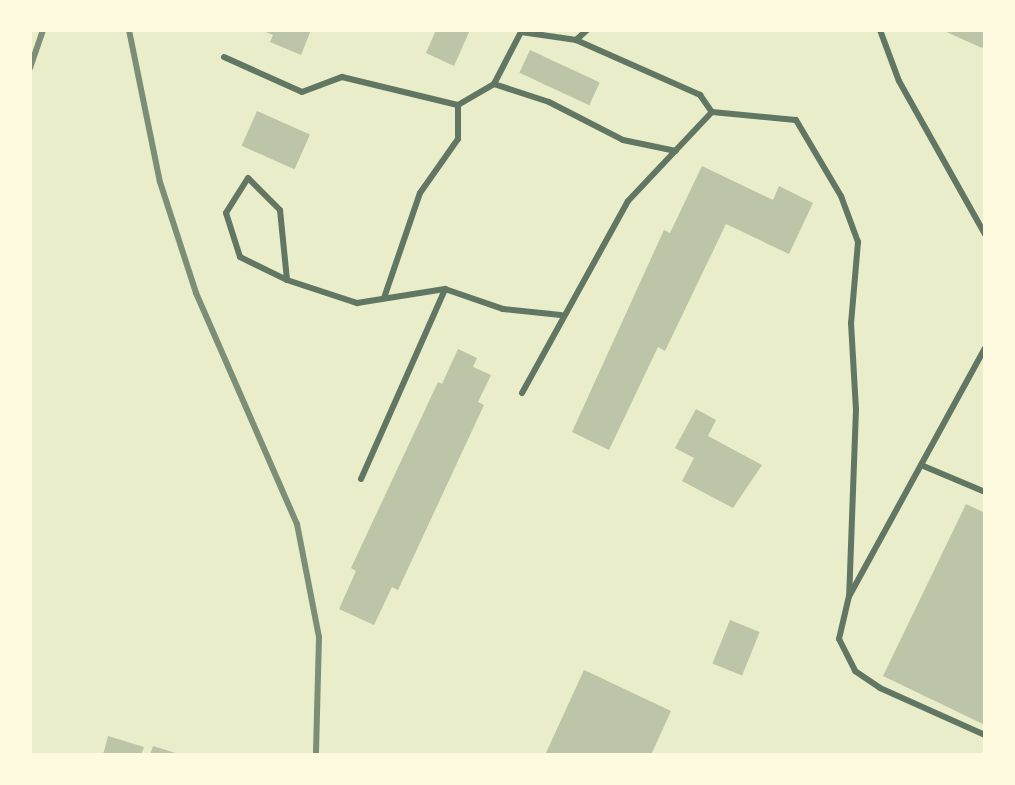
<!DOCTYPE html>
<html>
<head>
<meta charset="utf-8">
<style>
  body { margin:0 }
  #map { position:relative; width:1015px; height:785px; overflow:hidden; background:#e9edc9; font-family:"Libre Baskerville",serif }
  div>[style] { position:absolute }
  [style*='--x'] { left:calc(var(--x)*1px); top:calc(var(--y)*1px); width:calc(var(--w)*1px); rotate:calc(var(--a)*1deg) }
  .building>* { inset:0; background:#bcc5a7; transform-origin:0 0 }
  .service>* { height:6px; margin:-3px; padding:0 3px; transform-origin:3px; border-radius:3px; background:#617663 }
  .rail>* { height:6px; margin:-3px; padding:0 3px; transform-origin:3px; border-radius:3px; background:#7c8e77 }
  span { translate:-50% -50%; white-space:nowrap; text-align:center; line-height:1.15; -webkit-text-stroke:8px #fefae0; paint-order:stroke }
  .frame { position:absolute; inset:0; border:32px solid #fefae0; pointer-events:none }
</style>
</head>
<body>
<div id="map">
  <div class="building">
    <i style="clip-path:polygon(261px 30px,311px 30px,301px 55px,270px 42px,273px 35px)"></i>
    <i style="clip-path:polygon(436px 30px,470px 30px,454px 66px,426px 53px)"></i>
    <i style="clip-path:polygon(942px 30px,985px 30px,985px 42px,982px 48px)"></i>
    <i style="left:530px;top:50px;width:77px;height:25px;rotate:25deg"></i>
    <i style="left:257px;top:111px;width:58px;height:38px;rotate:24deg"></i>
    <i style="clip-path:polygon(702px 166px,773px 200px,779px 186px,813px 203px,789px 254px,726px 224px,665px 351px,658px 347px,609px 450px,572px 432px,664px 230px,670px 233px)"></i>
    <i style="clip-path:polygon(458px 349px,477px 358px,473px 367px,491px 375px,478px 402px,484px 405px,398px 590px,392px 587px,374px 625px,339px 609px,356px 571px,351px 568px,438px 382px,442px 384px)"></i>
    <i style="clip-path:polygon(696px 409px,716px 420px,708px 436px,762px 465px,733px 508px,682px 481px,694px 458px,675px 448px)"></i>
    <i style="clip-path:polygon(966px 504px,985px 513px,985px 725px,883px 676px)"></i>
    <i style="left:730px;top:620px;width:32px;height:47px;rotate:22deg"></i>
    <i style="clip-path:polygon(584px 670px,671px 711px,651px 755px,545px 755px)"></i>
    <i style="clip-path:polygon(108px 736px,144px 747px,141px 755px,103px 755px)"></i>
    <i style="clip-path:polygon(153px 746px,179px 754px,179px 755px,150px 755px)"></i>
  </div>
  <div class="service">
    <i style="--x:880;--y:30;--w:54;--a:69.6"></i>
    <i style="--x:899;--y:81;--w:176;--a:60.7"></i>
    <i style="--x:576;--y:40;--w:15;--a:-42"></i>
    <i style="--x:224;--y:57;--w:85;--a:24.2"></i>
    <i style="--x:302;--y:92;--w:43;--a:-20.6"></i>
    <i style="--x:342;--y:77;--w:119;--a:13.6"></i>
    <i style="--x:458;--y:105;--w:42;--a:-30.3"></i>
    <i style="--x:494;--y:84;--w:58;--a:18.1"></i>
    <i style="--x:549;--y:102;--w:83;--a:27.2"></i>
    <i style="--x:623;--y:140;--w:54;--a:11.7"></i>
    <i style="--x:494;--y:84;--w:59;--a:-62.6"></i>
    <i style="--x:521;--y:32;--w:56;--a:8.3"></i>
    <i style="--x:576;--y:40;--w:136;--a:23.9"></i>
    <i style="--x:700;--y:95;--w:21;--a:55"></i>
    <i style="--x:287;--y:280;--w:70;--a:-95.7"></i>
    <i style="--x:280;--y:210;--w:45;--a:-135"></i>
    <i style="--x:248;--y:178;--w:41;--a:122.2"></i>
    <i style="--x:226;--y:213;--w:46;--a:72.3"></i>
    <i style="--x:240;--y:257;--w:52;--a:26.1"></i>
    <i style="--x:287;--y:280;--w:74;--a:18.2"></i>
    <i style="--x:357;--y:303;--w:89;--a:-9"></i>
    <i style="--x:445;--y:289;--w:61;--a:19"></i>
    <i style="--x:503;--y:309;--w:58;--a:5.9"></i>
    <i style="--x:384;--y:298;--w:111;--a:-71.1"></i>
    <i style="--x:420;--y:193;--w:66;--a:-54.9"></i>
    <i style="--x:458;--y:139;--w:34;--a:-90"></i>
    <i style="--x:985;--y:348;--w:283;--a:118.7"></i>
    <i style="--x:849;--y:596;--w:44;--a:103.1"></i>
    <i style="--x:839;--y:639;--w:36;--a:63"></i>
    <i style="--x:855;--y:671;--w:30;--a:34"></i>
    <i style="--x:880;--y:688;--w:115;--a:24.1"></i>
    <i style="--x:522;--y:393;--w:219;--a:-61.1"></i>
    <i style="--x:628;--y:201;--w:122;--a:-46.7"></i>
    <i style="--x:712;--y:112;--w:84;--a:5.4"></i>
    <i style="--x:796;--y:120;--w:88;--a:59.4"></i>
    <i style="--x:841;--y:196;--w:49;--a:69.7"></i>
    <i style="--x:858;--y:242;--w:81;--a:94.9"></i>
    <i style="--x:851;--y:323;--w:86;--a:86.7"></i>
    <i style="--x:856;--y:409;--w:187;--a:92.1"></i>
    <i style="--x:921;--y:465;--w:69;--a:22.9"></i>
    <i style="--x:361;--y:479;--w:208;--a:-66.1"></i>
  </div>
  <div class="rail">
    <i style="--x:129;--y:30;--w:155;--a:78.5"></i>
    <i style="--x:160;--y:182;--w:117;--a:72"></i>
    <i style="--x:196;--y:293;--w:252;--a:66.4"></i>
    <i style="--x:297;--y:524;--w:115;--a:79"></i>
    <i style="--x:319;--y:637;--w:118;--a:91.5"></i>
    <i style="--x:30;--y:68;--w:40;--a:-71.1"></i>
  </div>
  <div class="frame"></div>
</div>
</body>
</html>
